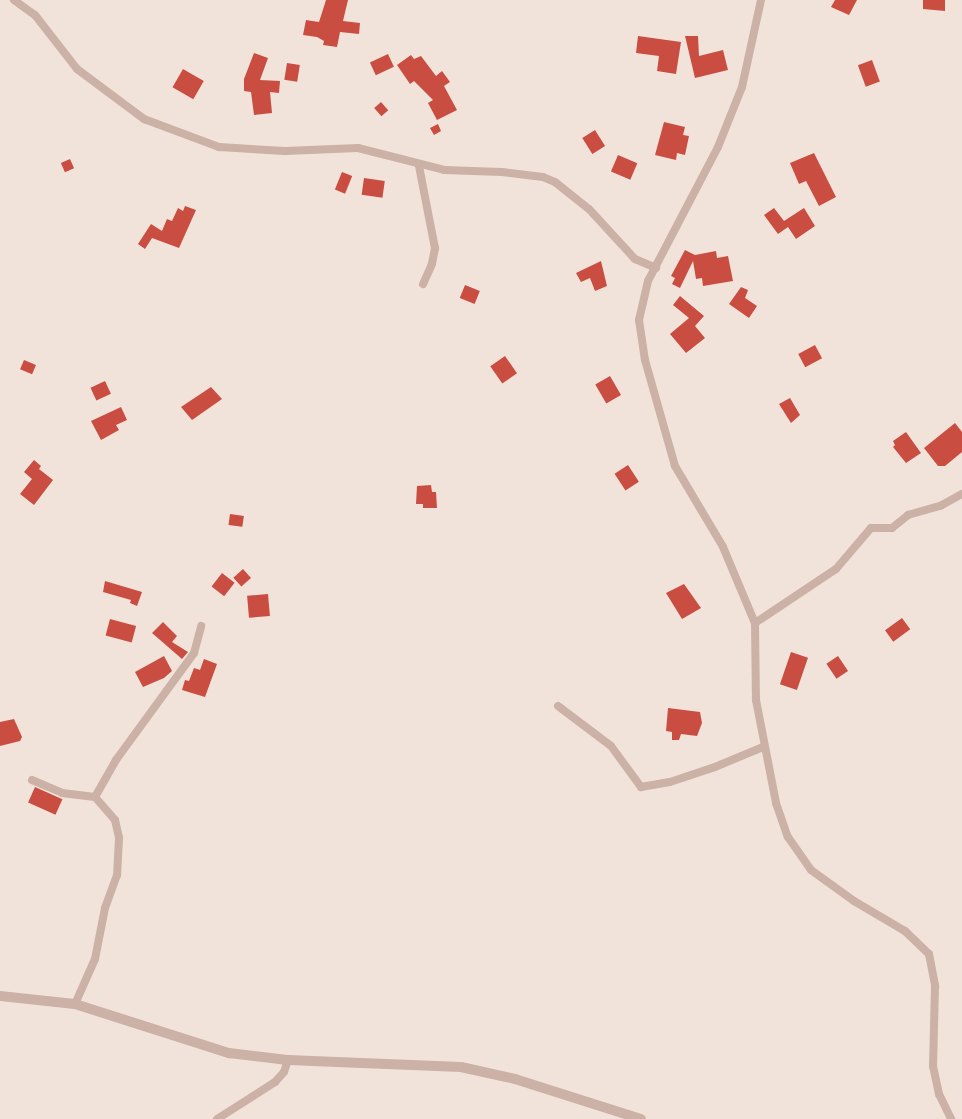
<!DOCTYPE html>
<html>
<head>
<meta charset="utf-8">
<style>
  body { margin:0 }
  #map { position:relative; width:962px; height:1119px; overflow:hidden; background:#f2e3da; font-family:"Source Sans 3",sans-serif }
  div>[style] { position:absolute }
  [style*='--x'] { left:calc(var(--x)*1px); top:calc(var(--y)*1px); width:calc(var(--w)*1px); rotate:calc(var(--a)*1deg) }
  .building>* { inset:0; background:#ca4d41; transform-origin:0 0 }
  .minor>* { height:8px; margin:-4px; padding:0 4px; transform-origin:4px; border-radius:4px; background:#cbb1a6 }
  .tertiary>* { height:10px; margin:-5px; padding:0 5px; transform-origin:5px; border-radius:5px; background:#cbb1a6 }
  span { translate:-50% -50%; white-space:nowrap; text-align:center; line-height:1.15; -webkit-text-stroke:4px #faeee7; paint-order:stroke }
</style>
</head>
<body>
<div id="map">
  <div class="building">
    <i style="clip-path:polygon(326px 0,348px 0,343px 21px,360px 23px,359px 34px,340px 32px,337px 47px,323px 45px,324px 41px,317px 37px,303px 35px,306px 20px,319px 22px)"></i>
    <i style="clip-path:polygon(835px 0,857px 0,849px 15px,831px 7px)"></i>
    <i style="clip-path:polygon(923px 0,945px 0,945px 11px,923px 9px)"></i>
    <i style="clip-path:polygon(638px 36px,681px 42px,676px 74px,657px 71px,659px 56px,636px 53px)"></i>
    <i style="clip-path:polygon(685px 36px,698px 36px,699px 56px,723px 50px,728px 70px,695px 78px)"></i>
    <i style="clip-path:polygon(254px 53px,268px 58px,260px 80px,280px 81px,279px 93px,270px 92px,272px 113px,254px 115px,251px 92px,244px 91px,244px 79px)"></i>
    <i style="left:388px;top:54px;width:14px;height:20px;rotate:65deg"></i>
    <i style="clip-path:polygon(411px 55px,414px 59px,421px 56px,436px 76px,442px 71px,450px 82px,444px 86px,457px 110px,437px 120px,428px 103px,433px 100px,414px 81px,410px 84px,397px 65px)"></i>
    <i style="left:872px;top:60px;width:23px;height:15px;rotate:70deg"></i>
    <i style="left:287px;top:63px;width:13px;height:17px;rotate:9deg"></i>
    <i style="left:183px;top:69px;width:24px;height:21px;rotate:30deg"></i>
    <i style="left:381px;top:102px;width:11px;height:9px;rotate:49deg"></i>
    <i style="clip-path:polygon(664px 122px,685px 127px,683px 135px,689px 136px,685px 155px,677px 153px,676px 160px,655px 155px)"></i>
    <i style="clip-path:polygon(438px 124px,441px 131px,434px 135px,430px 128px)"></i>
    <i style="left:595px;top:130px;width:19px;height:15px;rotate:58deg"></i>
    <i style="clip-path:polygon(814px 153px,836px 197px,819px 206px,806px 181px,799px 184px,790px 163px)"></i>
    <i style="left:618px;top:155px;width:21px;height:18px;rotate:23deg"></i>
    <i style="left:70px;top:159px;width:10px;height:10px;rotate:66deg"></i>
    <i style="left:342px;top:172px;width:11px;height:19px;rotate:22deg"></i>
    <i style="left:364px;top:178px;width:21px;height:17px;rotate:8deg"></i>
    <i style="clip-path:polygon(185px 206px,196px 210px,179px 248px,152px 238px,145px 249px,138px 244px,151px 224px,162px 231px,167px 219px,172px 221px,178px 208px,183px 211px)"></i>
    <i style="clip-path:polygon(774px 208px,784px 221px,804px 208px,815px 226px,796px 239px,788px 227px,778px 234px,764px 215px)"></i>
    <i style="clip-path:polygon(685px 250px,695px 255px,716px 251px,717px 258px,728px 256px,733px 281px,703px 286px,702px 278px,696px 279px,693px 261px,680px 288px,672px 284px,675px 278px,671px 276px)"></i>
    <i style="clip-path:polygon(601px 261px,607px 286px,595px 291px,590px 278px,581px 282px,576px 273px)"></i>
    <i style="left:465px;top:285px;width:16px;height:14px;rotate:22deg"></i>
    <i style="clip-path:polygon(741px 287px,748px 290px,745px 298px,757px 306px,749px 318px,729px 304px)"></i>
    <i style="clip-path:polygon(680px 296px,704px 316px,695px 326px,705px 338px,686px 353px,670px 334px,689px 318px,673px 305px)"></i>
    <i style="left:815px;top:345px;width:15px;height:19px;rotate:62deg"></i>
    <i style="left:505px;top:356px;width:21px;height:18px;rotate:55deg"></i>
    <i style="left:24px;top:360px;width:13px;height:10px;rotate:23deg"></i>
    <i style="left:610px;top:376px;width:22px;height:17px;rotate:60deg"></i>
    <i style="left:105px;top:381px;width:14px;height:16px;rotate:65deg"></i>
    <i style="clip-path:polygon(211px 387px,222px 399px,192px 420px,181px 407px)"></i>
    <i style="clip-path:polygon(790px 398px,800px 415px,791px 423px,779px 404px)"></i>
    <i style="clip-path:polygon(121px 407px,127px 420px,116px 425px,119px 430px,101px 440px,91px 421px)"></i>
    <i style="clip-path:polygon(955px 423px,962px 432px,962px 452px,945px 466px,938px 466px,924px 448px)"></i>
    <i style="clip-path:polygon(906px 432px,921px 453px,906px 463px,893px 447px,895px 445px,893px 441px)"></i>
    <i style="clip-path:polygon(34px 460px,41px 466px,39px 469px,53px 480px,34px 505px,20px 494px,32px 479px,24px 472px)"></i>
    <i style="left:628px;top:465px;width:20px;height:16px;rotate:57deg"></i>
    <i style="clip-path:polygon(431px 485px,432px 492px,436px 492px,437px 508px,423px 508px,423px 504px,416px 504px,417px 486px)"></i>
    <i style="left:230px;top:514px;width:14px;height:11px;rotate:8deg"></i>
    <i style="left:243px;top:569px;width:12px;height:13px;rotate:48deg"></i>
    <i style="left:222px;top:573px;width:16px;height:17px;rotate:38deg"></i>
    <i style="clip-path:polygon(105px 581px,142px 592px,137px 606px,130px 603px,131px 600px,103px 592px)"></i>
    <i style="clip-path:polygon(684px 584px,701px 608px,682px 619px,666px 593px)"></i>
    <i style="left:268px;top:594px;width:22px;height:21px;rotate:85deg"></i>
    <i style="left:902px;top:618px;width:14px;height:21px;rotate:54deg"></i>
    <i style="left:110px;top:619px;width:27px;height:17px;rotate:15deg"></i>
    <i style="clip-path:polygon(163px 622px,177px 636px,172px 642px,188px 652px,182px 659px,152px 633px)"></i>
    <i style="left:791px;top:652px;width:18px;height:34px;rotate:19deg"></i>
    <i style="clip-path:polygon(164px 656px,172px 671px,164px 678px,143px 687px,135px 672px)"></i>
    <i style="left:838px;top:656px;width:18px;height:14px;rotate:56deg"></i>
    <i style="clip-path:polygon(204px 659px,217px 664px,205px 697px,182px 690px,185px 680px,189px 681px,194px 668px,200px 670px)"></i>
    <i style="clip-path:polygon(668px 708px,700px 712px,702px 723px,697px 736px,681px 734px,679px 740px,672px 740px,672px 732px,666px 731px)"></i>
    <i style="clip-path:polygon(14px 719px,22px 737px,20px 741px,0 746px,0 722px)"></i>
    <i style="left:35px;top:787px;width:30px;height:17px;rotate:24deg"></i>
  </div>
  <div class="minor">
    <i style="--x:14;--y:0;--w:26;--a:36"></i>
    <i style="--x:35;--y:15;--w:68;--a:52.1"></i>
    <i style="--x:77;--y:69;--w:84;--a:36.7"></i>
    <i style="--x:144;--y:119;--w:80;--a:20.5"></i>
    <i style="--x:219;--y:147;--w:66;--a:3.5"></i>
    <i style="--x:285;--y:151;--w:73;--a:-2.4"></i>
    <i style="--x:358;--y:148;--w:89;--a:14.3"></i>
    <i style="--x:444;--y:170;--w:58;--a:2"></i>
    <i style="--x:502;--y:172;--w:41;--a:7"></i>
    <i style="--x:543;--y:177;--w:13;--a:23"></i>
    <i style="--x:555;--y:182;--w:43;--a:38.5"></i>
    <i style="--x:589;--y:209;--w:68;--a:47.4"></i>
    <i style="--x:635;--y:259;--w:23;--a:23"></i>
    <i style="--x:761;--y:0;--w:89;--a:102.3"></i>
    <i style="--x:742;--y:87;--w:65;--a:111.8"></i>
    <i style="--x:718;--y:147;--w:151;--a:117.6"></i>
    <i style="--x:648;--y:281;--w:40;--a:103"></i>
    <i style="--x:639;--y:320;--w:40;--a:81.5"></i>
    <i style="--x:645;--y:360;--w:110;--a:74.2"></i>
    <i style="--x:675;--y:466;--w:94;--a:59.3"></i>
    <i style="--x:723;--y:547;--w:82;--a:67.2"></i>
    <i style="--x:755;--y:623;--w:77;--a:89.3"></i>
    <i style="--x:756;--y:700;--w:105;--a:79"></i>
    <i style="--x:776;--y:803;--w:36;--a:71"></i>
    <i style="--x:788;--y:837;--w:40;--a:55.1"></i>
    <i style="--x:811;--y:870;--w:53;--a:35.8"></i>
    <i style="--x:854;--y:901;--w:59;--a:30.5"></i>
    <i style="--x:905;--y:931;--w:33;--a:44"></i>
    <i style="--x:929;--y:954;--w:33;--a:79"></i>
    <i style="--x:935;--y:986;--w:80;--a:91.4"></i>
    <i style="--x:933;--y:1066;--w:29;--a:78"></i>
    <i style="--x:939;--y:1094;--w:28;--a:64"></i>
    <i style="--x:419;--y:166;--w:84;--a:79"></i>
    <i style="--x:435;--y:248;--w:16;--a:101"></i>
    <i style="--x:432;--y:264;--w:22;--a:114"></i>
    <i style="--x:755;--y:623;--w:97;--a:-33.7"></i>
    <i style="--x:836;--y:569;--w:54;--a:-49.5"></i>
    <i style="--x:871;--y:528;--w:21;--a:0"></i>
    <i style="--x:892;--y:528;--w:21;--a:-39"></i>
    <i style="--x:908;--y:515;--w:35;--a:-16"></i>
    <i style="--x:942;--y:505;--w:23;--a:-29"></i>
    <i style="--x:558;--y:706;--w:66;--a:37"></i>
    <i style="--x:611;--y:746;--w:51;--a:53.8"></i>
    <i style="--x:641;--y:787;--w:29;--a:-10"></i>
    <i style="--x:670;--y:782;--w:47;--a:-18.4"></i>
    <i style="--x:715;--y:767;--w:52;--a:-22.6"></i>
    <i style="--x:32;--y:780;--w:33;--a:23"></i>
    <i style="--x:62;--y:793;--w:33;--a:7"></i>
    <i style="--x:95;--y:797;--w:30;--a:49"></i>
    <i style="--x:115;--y:820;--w:18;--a:77"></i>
    <i style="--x:119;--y:838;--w:37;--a:93"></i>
    <i style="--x:117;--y:875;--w:35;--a:110"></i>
    <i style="--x:105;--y:908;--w:52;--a:101.1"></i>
    <i style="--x:95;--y:959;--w:49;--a:114"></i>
    <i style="--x:95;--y:797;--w:43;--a:-60.4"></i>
    <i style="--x:116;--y:760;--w:132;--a:-53.9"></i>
    <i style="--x:194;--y:653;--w:28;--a:-75"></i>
    <i style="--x:217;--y:1119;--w:69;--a:-32.5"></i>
    <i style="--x:275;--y:1082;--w:13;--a:-48"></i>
    <i style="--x:284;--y:1072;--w:13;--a:-72"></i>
  </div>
  <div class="tertiary">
    <i style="--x:0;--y:996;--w:75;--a:6.1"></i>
    <i style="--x:75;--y:1004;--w:162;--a:17.7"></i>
    <i style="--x:229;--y:1053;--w:59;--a:6.8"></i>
    <i style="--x:288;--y:1060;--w:173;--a:2.3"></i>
    <i style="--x:461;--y:1067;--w:55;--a:12.5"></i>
    <i style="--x:515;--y:1079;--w:132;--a:17.6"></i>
  </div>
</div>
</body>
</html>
